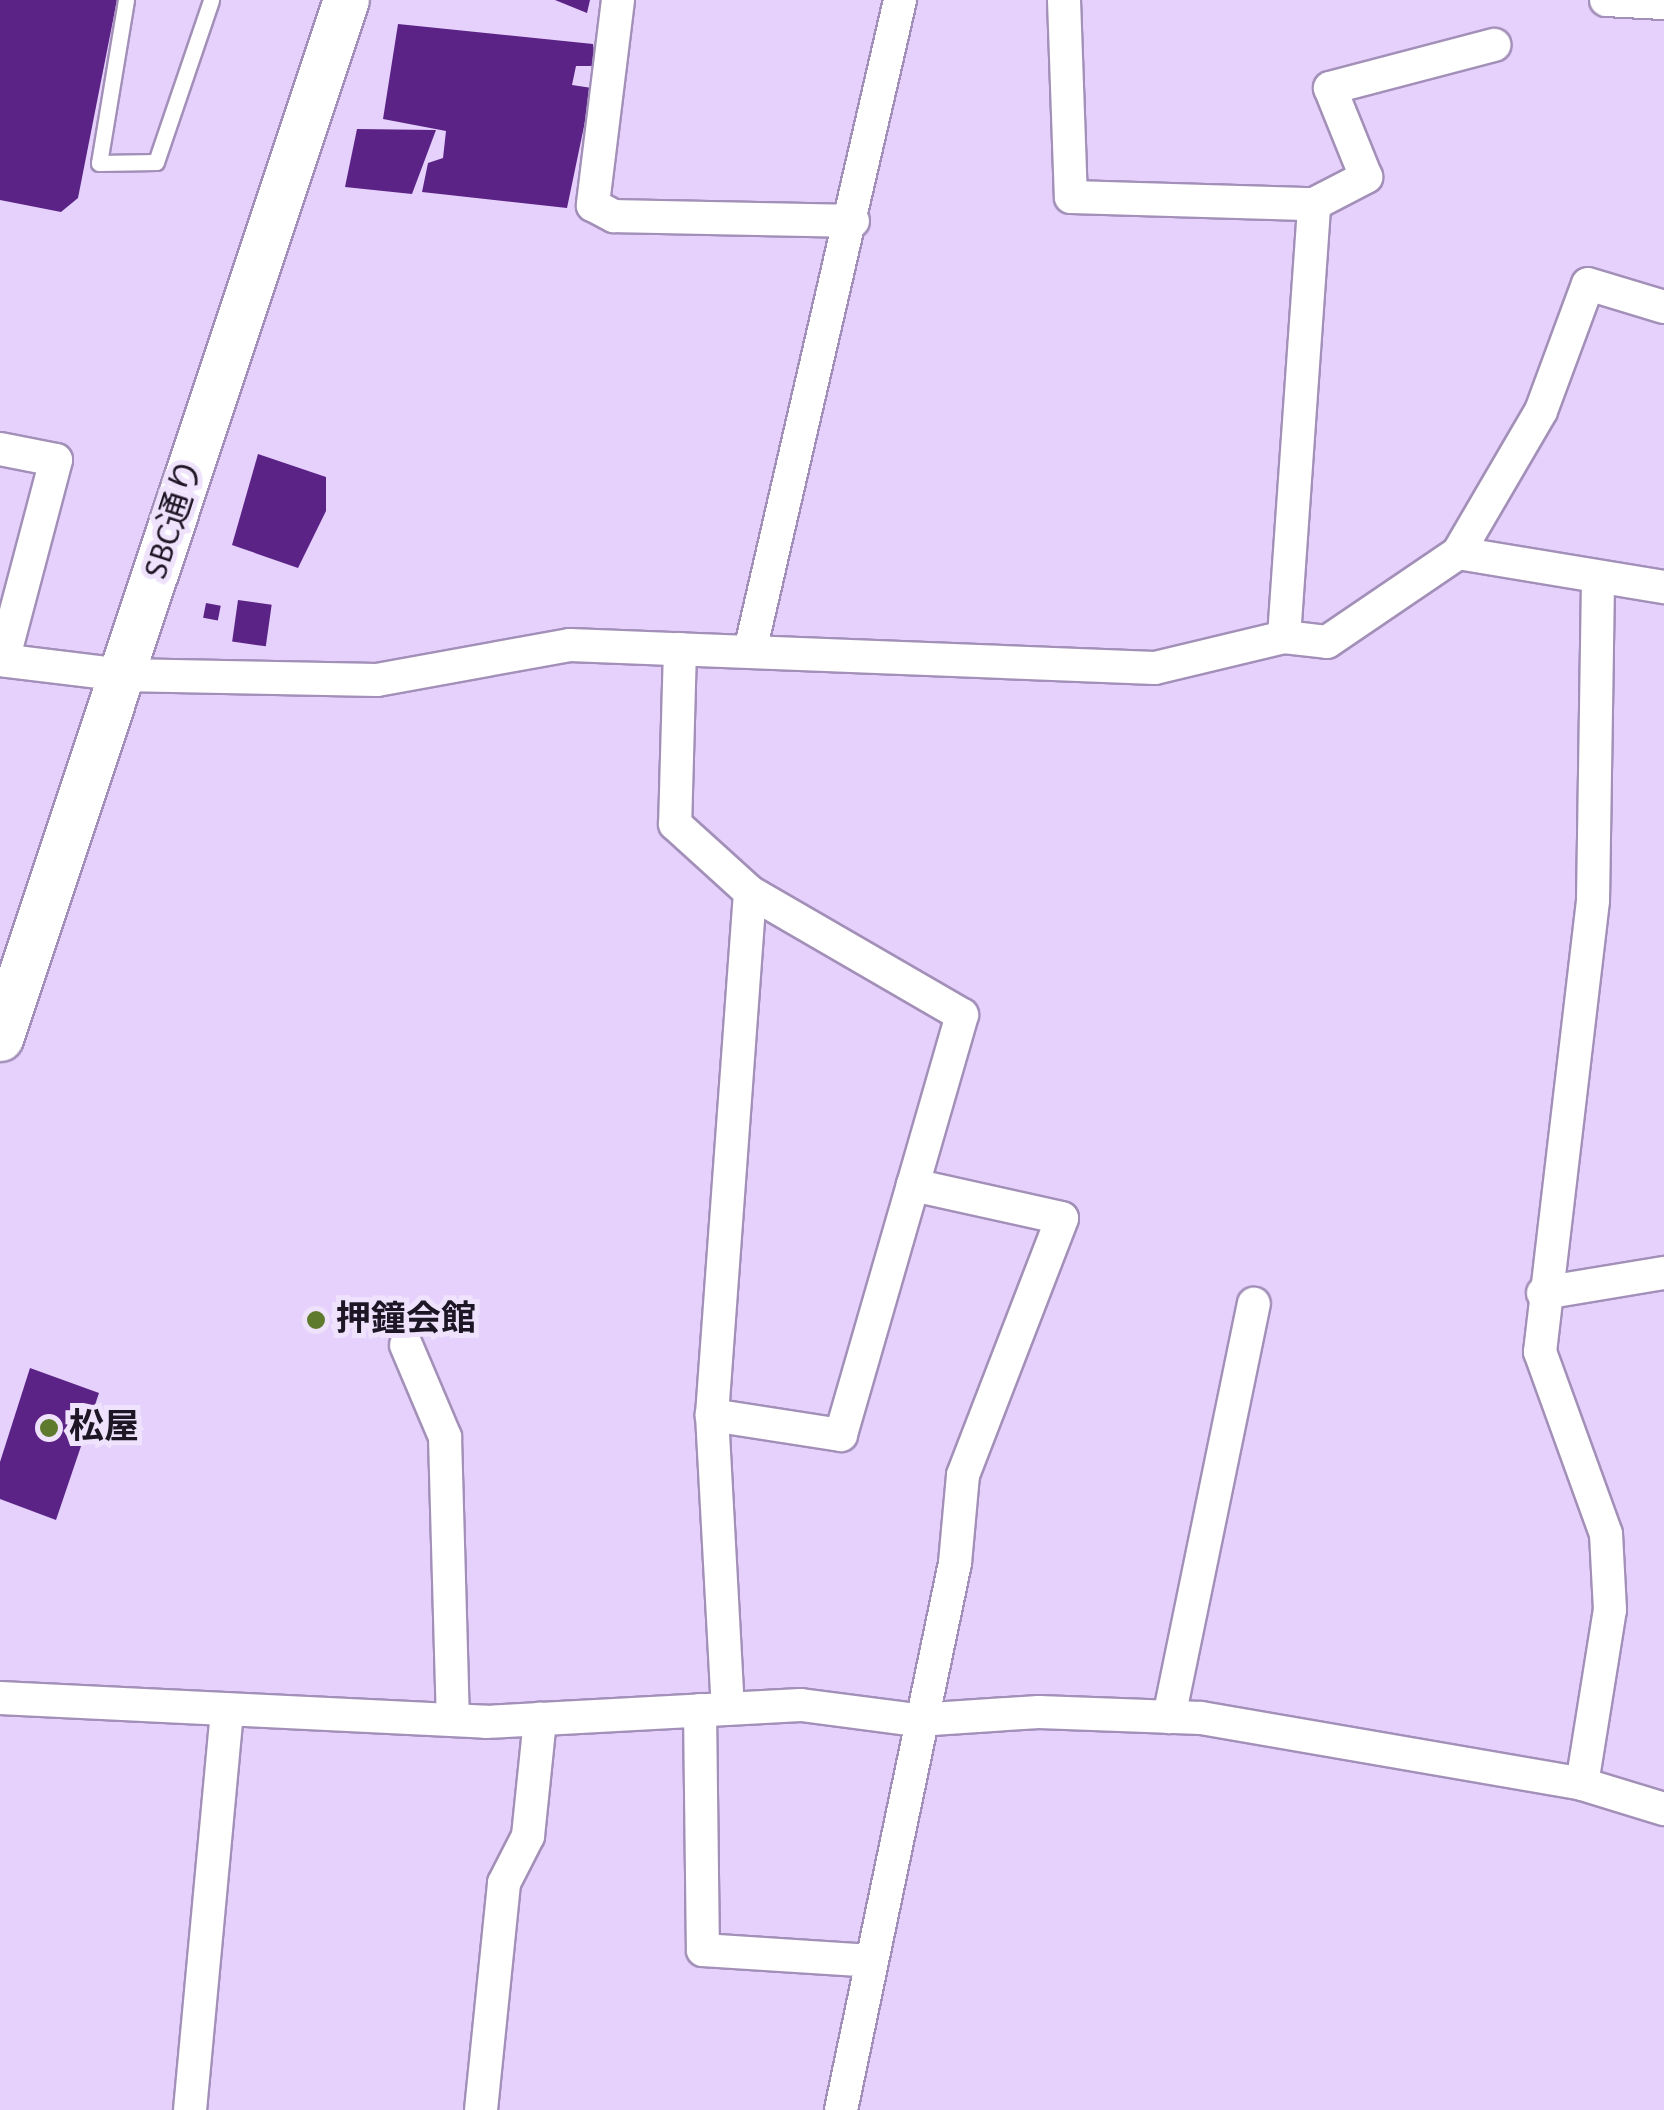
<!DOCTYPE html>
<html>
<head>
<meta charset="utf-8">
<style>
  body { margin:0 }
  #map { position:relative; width:1664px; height:2110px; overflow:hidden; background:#e5d1fc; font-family:"Alegreya Sans","Noto Sans JP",sans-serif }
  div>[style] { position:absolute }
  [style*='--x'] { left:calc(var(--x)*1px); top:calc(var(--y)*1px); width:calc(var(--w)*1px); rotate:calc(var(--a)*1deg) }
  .building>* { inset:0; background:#5b2386; transform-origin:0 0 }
  .roads { filter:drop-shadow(2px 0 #a390b8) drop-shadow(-2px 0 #a390b8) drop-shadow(0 2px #a390b8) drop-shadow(0 -2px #a390b8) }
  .lane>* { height:15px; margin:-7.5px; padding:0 7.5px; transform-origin:7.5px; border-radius:7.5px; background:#fff }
  .street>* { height:32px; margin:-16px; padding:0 16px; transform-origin:16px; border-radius:16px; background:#fff }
  .secondary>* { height:45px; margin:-22.5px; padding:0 22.5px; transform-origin:22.5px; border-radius:22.5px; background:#fff }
  .dots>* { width:28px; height:28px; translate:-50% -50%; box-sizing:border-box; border:5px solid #eee2fc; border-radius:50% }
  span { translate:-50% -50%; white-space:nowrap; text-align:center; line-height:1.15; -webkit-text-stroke:10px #eee2fc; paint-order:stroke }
  .street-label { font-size:35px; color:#1d1625 }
  .poi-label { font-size:35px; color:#1d1625; font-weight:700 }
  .left { translate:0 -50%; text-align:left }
</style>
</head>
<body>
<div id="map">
  <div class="building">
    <i style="clip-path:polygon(0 0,117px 0,78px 198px,61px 212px,0 200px)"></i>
    <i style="clip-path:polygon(555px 0,590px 0,587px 13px)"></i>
    <i style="clip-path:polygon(398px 24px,593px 44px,596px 66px,576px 66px,572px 85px,592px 88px,567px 208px,422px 192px,428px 163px,443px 158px,446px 131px,383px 119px)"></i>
    <i style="clip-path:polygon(357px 129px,436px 130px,412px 194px,345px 187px)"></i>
    <i style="clip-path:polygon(258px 454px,326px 477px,326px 511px,298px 568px,232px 545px)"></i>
    <i style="left:238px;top:600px;width:34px;height:42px;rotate:8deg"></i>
    <i style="left:206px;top:603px;width:15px;height:15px;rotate:11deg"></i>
    <i style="clip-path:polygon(30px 1368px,99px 1393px,56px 1520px,0 1499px,0 1462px)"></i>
  </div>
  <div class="roads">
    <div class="lane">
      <i style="--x:126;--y:0;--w:165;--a:99.4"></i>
      <i style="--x:99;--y:163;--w:57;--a:-1"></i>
      <i style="--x:156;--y:162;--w:171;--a:-71.2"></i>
    </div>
    <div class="street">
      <i style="--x:618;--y:0;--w:207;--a:97"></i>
      <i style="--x:593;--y:205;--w:24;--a:28"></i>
      <i style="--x:614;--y:216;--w:239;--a:1.2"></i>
      <i style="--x:1064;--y:0;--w:197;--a:88"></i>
      <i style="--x:1071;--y:197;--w:243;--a:1.7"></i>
      <i style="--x:1606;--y:0;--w:58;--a:3"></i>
      <i style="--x:0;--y:449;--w:57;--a:11.1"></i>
      <i style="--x:56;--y:460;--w:207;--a:104.8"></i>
      <i style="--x:1458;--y:553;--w:164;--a:-59.7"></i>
      <i style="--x:1541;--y:411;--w:135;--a:-69.7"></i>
      <i style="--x:1588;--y:284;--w:79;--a:16.8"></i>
      <i style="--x:1284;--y:637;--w:434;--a:-86"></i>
      <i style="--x:1314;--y:204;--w:59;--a:-27.4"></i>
      <i style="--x:1366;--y:177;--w:96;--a:-112"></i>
      <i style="--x:1330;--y:88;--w:170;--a:-14.7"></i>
      <i style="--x:680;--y:649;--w:175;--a:91.6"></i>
      <i style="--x:675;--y:824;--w:101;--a:42.2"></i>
      <i style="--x:750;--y:892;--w:245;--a:30.1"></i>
      <i style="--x:962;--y:1015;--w:437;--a:106.1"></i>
      <i style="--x:841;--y:1435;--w:131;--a:-171.2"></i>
      <i style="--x:712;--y:1415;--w:294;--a:86.9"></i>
      <i style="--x:750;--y:651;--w:668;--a:-77.02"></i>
      <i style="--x:0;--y:660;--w:123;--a:7"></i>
      <i style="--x:122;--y:675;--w:255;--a:1.1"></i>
      <i style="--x:377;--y:680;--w:196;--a:-10.3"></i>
      <i style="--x:570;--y:645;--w:585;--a:2.25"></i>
      <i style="--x:1155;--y:668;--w:133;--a:-13.5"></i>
      <i style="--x:1284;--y:637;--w:43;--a:6.6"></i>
      <i style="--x:1327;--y:642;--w:158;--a:-34.2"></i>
      <i style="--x:1458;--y:553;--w:209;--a:9.4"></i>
      <i style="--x:1543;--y:1293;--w:123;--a:-9.4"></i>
      <i style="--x:406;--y:1345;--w:100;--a:67"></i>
      <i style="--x:445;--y:1437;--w:282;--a:88.4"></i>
      <i style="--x:712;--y:1415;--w:524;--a:-85.84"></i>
      <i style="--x:0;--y:1698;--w:487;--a:2.8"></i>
      <i style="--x:486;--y:1722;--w:315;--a:-3.1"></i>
      <i style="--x:801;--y:1705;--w:117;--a:7.4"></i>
      <i style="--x:917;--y:1720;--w:122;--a:-3.8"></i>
      <i style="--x:1039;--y:1712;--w:162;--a:2.1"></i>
      <i style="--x:1201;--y:1718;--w:387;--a:9.8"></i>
      <i style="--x:1582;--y:1784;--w:86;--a:17"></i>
      <i style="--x:700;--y:1710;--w:240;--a:89.3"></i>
      <i style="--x:703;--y:1950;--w:168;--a:3.7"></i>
      <i style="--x:1169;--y:1717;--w:422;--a:-78.4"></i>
      <i style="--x:1582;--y:1784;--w:176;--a:-80.9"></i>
      <i style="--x:1610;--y:1610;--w:76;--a:-93"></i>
      <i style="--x:1606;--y:1534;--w:194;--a:-109.9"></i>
      <i style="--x:1540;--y:1352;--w:455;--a:-83.3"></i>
      <i style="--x:1593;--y:900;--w:323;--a:-89.1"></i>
      <i style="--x:190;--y:2110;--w:402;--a:-84.7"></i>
      <i style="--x:481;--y:2110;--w:228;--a:-84.2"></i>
      <i style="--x:504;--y:1883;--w:53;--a:-62.9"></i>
      <i style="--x:528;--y:1836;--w:118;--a:-84.1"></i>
      <i style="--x:841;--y:2110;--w:559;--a:-78.23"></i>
      <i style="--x:955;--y:1563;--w:88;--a:-84.8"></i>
      <i style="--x:963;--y:1475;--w:275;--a:-68.9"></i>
      <i style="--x:1062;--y:1218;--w:153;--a:-167.5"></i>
    </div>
    <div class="secondary">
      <i style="--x:0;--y:1038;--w:1094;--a:-71.57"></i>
    </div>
  </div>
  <div class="dots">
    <i style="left:316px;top:1320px;background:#5e7a2d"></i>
    <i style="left:49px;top:1428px;background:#5e7a2d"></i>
  </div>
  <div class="street-label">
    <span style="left:174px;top:519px;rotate:-72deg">SBC通り</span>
  </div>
  <div class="poi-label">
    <span class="left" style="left:336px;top:1320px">押鐘会館</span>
    <span class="left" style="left:69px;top:1428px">松屋</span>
  </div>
</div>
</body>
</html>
